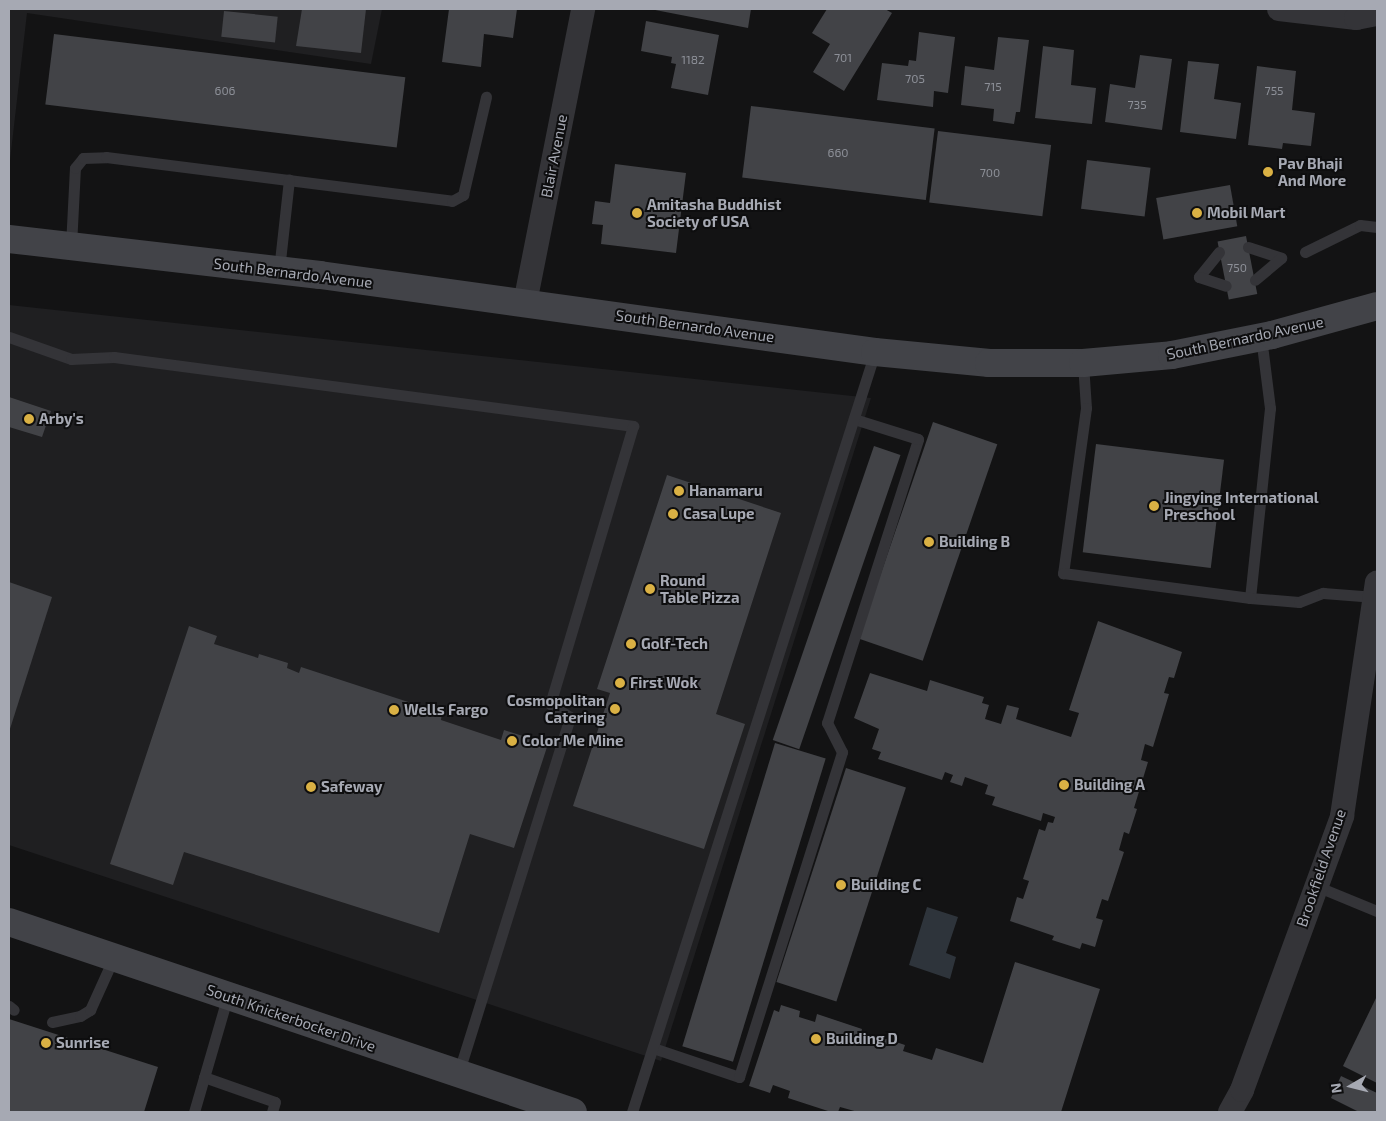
<!DOCTYPE html>
<html>
<head>
<meta charset="utf-8">
<style>
  body { margin:0 }
  #map { position:relative; width:1386px; height:1121px; overflow:hidden; background:#131314; font-family:"Exo 2",sans-serif }
  div>[style] { position:absolute }
  [style*='--x'] { left:calc(var(--x)*1px); top:calc(var(--y)*1px); width:calc(var(--w)*1px); rotate:calc(var(--a)*1deg) }
  .built>* { inset:0; background:#1f1f21 }
  .water>* { inset:0; background:#2e343b }
  .building>* { inset:0; background:#424347; transform-origin:0 0 }
  .lane>* { height:11px; margin:-5.5px; padding:0 5.5px; transform-origin:5.5px; border-radius:5.5px; background:#343438 }
  .street>* { height:24px; margin:-12px; padding:0 12px; transform-origin:12px; border-radius:12px; background:#343438 }
  .secondary>* { height:28px; margin:-14px; padding:0 14px; transform-origin:14px; border-radius:14px; background:#424348 }
  .dots>* { width:14px; height:14px; translate:-50% -50%; box-sizing:border-box; border:2px solid #0e0e0f; border-radius:50% }
  span { translate:-50% -50%; white-space:nowrap; text-align:center; line-height:1.15; -webkit-text-stroke:4px #0e0e0f; paint-order:stroke }
  .number-label { font-size:12px; color:#8d9098 }
  .number-label span { -webkit-text-stroke-width:0 }
  .street-label { font-size:15px; color:#a6a9b3 }
  .poi-label { font-size:15px; color:#a6a9b3; font-weight:700 }
  .left { translate:0 -50%; text-align:left }
  .right { translate:-100% -50%; text-align:right }
  .frame { position:absolute; inset:0; border:10px solid #a6a9b3; pointer-events:none }
  .north { position:absolute; left:1326px; top:1061px; width:50px; height:50px; -webkit-text-stroke:4px #0e0e0f; paint-order:stroke; rotate:262deg; font-size:14px; font-weight:700; line-height:20px; text-align:center; color:#a6a9b3 }
  .north::after { content:''; display:block; margin:auto; width:18px; height:22px; background:#a6a9b3; clip-path:polygon(50% 0,100% 100%,50% 72%,0 100%) }
</style>
</head>
<body>
<div id="map">
  <div class="built">
    <i style="clip-path:polygon(9px 9px,382px 9px,371px 64px,27px 13px,9px 169px)"></i>
    <i style="clip-path:polygon(9px 305px,871px 398px,661px 1061px,9px 845px)"></i>
  </div>
  <div class="water">
    <i style="clip-path:polygon(927px 907px,958px 917px,946px 953px,956px 957px,950px 979px,909px 965px)"></i>
  </div>
  <div class="building">
    <i style="clip-path:polygon(302px 9px,366px 9px,361px 53px,296px 46px)"></i>
    <i style="clip-path:polygon(449px 9px,517px 9px,513px 38px,484px 34px,481px 67px,442px 62px)"></i>
    <i style="clip-path:polygon(650px 9px,751px 9px,748px 28px)"></i>
    <i style="clip-path:polygon(827px 9px,885px 9px,892px 13px,844px 91px,813px 72px,830px 44px,812px 33px)"></i>
    <i style="left:224px;top:11px;width:54px;height:26px;rotate:6deg"></i>
    <i style="clip-path:polygon(646px 21px,719px 35px,708px 95px,671px 88px,676px 64px,671px 63px,672px 57px,641px 51px)"></i>
    <i style="clip-path:polygon(919px 32px,955px 37px,948px 93px,934px 91px,933px 107px,877px 100px,882px 63px,908px 66px,909px 60px,916px 61px)"></i>
    <i style="left:54px;top:34px;width:354px;height:71px;rotate:7deg"></i>
    <i style="clip-path:polygon(998px 37px,1029px 40px,1020px 112px,1016px 112px,1014px 124px,993px 121px,994px 109px,961px 105px,965px 66px,994px 70px)"></i>
    <i style="clip-path:polygon(1043px 46px,1074px 50px,1071px 85px,1096px 88px,1092px 124px,1035px 118px)"></i>
    <i style="clip-path:polygon(1140px 55px,1172px 59px,1162px 130px,1105px 122px,1110px 84px,1135px 88px)"></i>
    <i style="clip-path:polygon(1188px 61px,1219px 64px,1214px 99px,1241px 103px,1236px 139px,1180px 132px)"></i>
    <i style="clip-path:polygon(1257px 66px,1296px 71px,1292px 110px,1315px 113px,1311px 146px,1283px 143px,1282px 149px,1248px 145px)"></i>
    <i style="left:751px;top:106px;width:185px;height:72px;rotate:7deg"></i>
    <i style="left:938px;top:131px;width:114px;height:72px;rotate:7deg"></i>
    <i style="left:1087px;top:160px;width:64px;height:49px;rotate:7deg"></i>
    <i style="clip-path:polygon(615px 164px,686px 173px,676px 253px,601px 244px,603px 225px,592px 224px,595px 201px,610px 203px)"></i>
    <i style="left:1230px;top:185px;width:42px;height:75px;rotate:80deg"></i>
    <i style="left:1246px;top:236px;width:59px;height:29px;rotate:79deg"></i>
    <i style="clip-path:polygon(9px 397px,51px 411px,42px 437px,9px 427px)"></i>
    <i style="left:933px;top:422px;width:68px;height:229px;rotate:19deg"></i>
    <i style="left:1096px;top:444px;width:129px;height:109px;rotate:7deg"></i>
    <i style="left:874px;top:446px;width:28px;height:311px;rotate:19deg"></i>
    <i style="clip-path:polygon(667px 475px,781px 513px,716px 714px,745px 724px,704px 849px,573px 806px,610px 693px,597px 689px)"></i>
    <i style="clip-path:polygon(9px 582px,52px 597px,9px 732px)"></i>
    <i style="clip-path:polygon(1098px 621px,1182px 652px,1174px 678px,1169px 677px,1164px 693px,1169px 694px,1153px 747px,1145px 744px,1141px 760px,1148px 762px,1134px 808px,1137px 809px,1129px 834px,1124px 832px,1119px 850px,1124px 852px,1108px 901px,1102px 899px,1096px 918px,1103px 920px,1095px 947px,1082px 943px,1080px 949px,1052px 940px,1054px 936px,1010px 921px,1017px 897px,1023px 899px,1029px 881px,1023px 879px,1039px 829px,1045px 831px,1048px 822px,1053px 823px,1055px 817px,1043px 813px,1041px 821px,992px 805px,995px 797px,985px 794px,988px 785px,965px 777px,962px 786px,950px 782px,953px 775px,945px 772px,942px 780px,878px 759px,881px 752px,872px 749px,879px 729px,854px 718px,870px 673px,927px 691px,930px 680px,984px 697px,982px 703px,989px 705px,985px 719px,1001px 724px,1007px 705px,1019px 708px,1016px 719px,1071px 737px,1079px 713px,1069px 710px)"></i>
    <i style="clip-path:polygon(189px 626px,217px 636px,214px 644px,258px 658px,259px 654px,288px 663px,287px 668px,299px 673px,301px 667px,442px 713px,441px 720px,501px 740px,504px 730px,548px 744px,514px 848px,470px 834px,439px 933px,184px 852px,173px 885px,110px 864px)"></i>
    <i style="left:775px;top:743px;width:53px;height:317px;rotate:17deg"></i>
    <i style="left:846px;top:768px;width:63px;height:225px;rotate:18deg"></i>
    <i style="clip-path:polygon(1015px 962px,1100px 989px,1061px 1112px,858px 1112px,840px 1107px,838px 1112px,831px 1112px,788px 1098px,790px 1091px,773px 1085px,770px 1093px,749px 1086px,774px 1010px,779px 1012px,781px 1005px,800px 1011px,799px 1017px,815px 1022px,817px 1014px,862px 1029px,860px 1037px,876px 1042px,878px 1036px,905px 1045px,903px 1051px,932px 1060px,936px 1048px,983px 1063px)"></i>
    <i style="clip-path:polygon(1377px 996px,1377px 1083px,1343px 1066px)"></i>
    <i style="clip-path:polygon(9px 1019px,158px 1067px,144px 1112px,9px 1112px)"></i>
    <i style="clip-path:polygon(1341px 1076px,1377px 1093px,1377px 1112px,1359px 1112px,1331px 1098px)"></i>
  </div>
  <div class="lane">
    <i style="--x:71;--y:246;--w:78;--a:-87.1"></i>
    <i style="--x:75;--y:168;--w:13;--a:-51"></i>
    <i style="--x:83;--y:158;--w:23;--a:-2"></i>
    <i style="--x:106;--y:157;--w:349;--a:7.2"></i>
    <i style="--x:452;--y:201;--w:13;--a:-29"></i>
    <i style="--x:463;--y:195;--w:101;--a:-76.8"></i>
    <i style="--x:1248;--y:247;--w:35;--a:18"></i>
    <i style="--x:1281;--y:258;--w:34;--a:140"></i>
    <i style="--x:1219;--y:252;--w:32;--a:129"></i>
    <i style="--x:1199;--y:277;--w:28;--a:18"></i>
    <i style="--x:1305;--y:252;--w:61;--a:-26.1"></i>
    <i style="--x:1360;--y:225;--w:17;--a:7"></i>
    <i style="--x:279;--y:270;--w:91;--a:-83.7"></i>
    <i style="--x:9;--y:337;--w:66;--a:19.5"></i>
    <i style="--x:71;--y:359;--w:43;--a:-2.7"></i>
    <i style="--x:114;--y:357;--w:524;--a:7.57"></i>
    <i style="--x:633;--y:426;--w:290;--a:106.6"></i>
    <i style="--x:550;--y:704;--w:24;--a:33"></i>
    <i style="--x:570;--y:717;--w:374;--a:107.4"></i>
    <i style="--x:1261;--y:337;--w:72;--a:82.8"></i>
    <i style="--x:1270;--y:408;--w:191;--a:96"></i>
    <i style="--x:1250;--y:598;--w:49;--a:4.7"></i>
    <i style="--x:1299;--y:602;--w:26;--a:-21"></i>
    <i style="--x:1323;--y:593;--w:52;--a:4.4"></i>
    <i style="--x:1083;--y:363;--w:45;--a:86.2"></i>
    <i style="--x:1086;--y:408;--w:167;--a:97.9"></i>
    <i style="--x:1063;--y:573;--w:189;--a:7.6"></i>
    <i style="--x:1316;--y:886;--w:66;--a:22.3"></i>
    <i style="--x:9;--y:1006;--w:6;--a:39"></i>
    <i style="--x:52;--y:1022;--w:29;--a:-12"></i>
    <i style="--x:80;--y:1016;--w:12;--a:-31"></i>
    <i style="--x:90;--y:1010;--w:56;--a:-65.7"></i>
    <i style="--x:653;--y:1048;--w:91;--a:18.6"></i>
    <i style="--x:739;--y:1077;--w:341;--a:-72.4"></i>
    <i style="--x:842;--y:752;--w:33;--a:-117"></i>
    <i style="--x:827;--y:723;--w:298;--a:-72.2"></i>
    <i style="--x:918;--y:439;--w:67;--a:-162.6"></i>
    <i style="--x:204;--y:1077;--w:75;--a:19.4"></i>
    <i style="--x:275;--y:1102;--w:10;--a:107"></i>
    <i style="--x:194;--y:1112;--w:122;--a:-73.8"></i>
    <i style="--x:632;--y:1112;--w:798;--a:-72.27"></i>
  </div>
  <div class="street">
    <i style="--x:1279;--y:9;--w:78;--a:6.7"></i>
    <i style="--x:1356;--y:18;--w:21;--a:-11"></i>
    <i style="--x:525;--y:303;--w:300;--a:-78.8"></i>
    <i style="--x:1230;--y:1112;--w:25;--a:-61"></i>
    <i style="--x:1242;--y:1090;--w:292;--a:-69.9"></i>
    <i style="--x:1342;--y:816;--w:236;--a:-81.5"></i>
  </div>
  <div class="secondary">
    <i style="--x:9;--y:239;--w:313;--a:6.6"></i>
    <i style="--x:320;--y:275;--w:560;--a:7.9"></i>
    <i style="--x:875;--y:352;--w:115;--a:5.5"></i>
    <i style="--x:989;--y:363;--w:94;--a:0"></i>
    <i style="--x:1083;--y:363;--w:89;--a:-5.1"></i>
    <i style="--x:1172;--y:355;--w:102;--a:-11.3"></i>
    <i style="--x:1272;--y:335;--w:109;--a:-15.4"></i>
    <i style="--x:9;--y:922;--w:595;--a:18.62"></i>
  </div>
  <div class="dots">
    <i style="left:1268px;top:172px;background:#dab144"></i>
    <i style="left:637px;top:213px;background:#dab144"></i>
    <i style="left:1197px;top:213px;background:#dab144"></i>
    <i style="left:29px;top:419px;background:#dab144"></i>
    <i style="left:679px;top:491px;background:#dab144"></i>
    <i style="left:1154px;top:506px;background:#dab144"></i>
    <i style="left:673px;top:514px;background:#dab144"></i>
    <i style="left:929px;top:542px;background:#dab144"></i>
    <i style="left:650px;top:589px;background:#dab144"></i>
    <i style="left:631px;top:644px;background:#dab144"></i>
    <i style="left:620px;top:683px;background:#dab144"></i>
    <i style="left:615px;top:709px;background:#dab144"></i>
    <i style="left:394px;top:710px;background:#dab144"></i>
    <i style="left:512px;top:741px;background:#dab144"></i>
    <i style="left:1064px;top:785px;background:#dab144"></i>
    <i style="left:311px;top:787px;background:#dab144"></i>
    <i style="left:841px;top:885px;background:#dab144"></i>
    <i style="left:816px;top:1039px;background:#dab144"></i>
    <i style="left:46px;top:1043px;background:#dab144"></i>
  </div>
  <div class="number-label">
    <span style="left:843px;top:58px">701</span>
    <span style="left:693px;top:60px">1182</span>
    <span style="left:915px;top:79px">705</span>
    <span style="left:993px;top:87px">715</span>
    <span style="left:225px;top:91px">606</span>
    <span style="left:1274px;top:91px">755</span>
    <span style="left:1137px;top:105px">735</span>
    <span style="left:838px;top:153px">660</span>
    <span style="left:990px;top:173px">700</span>
    <span style="left:1237px;top:268px">750</span>
  </div>
  <div class="street-label">
    <span style="left:554px;top:156px;rotate:-79deg">Blair Avenue</span>
    <span style="left:293px;top:273px;rotate:7deg">South Bernardo Avenue</span>
    <span style="left:695px;top:326px;rotate:8deg">South Bernardo Avenue</span>
    <span style="left:1245px;top:338px;rotate:-12deg">South Bernardo Avenue</span>
    <span style="left:1321px;top:868px;rotate:-71deg">Brookfield Avenue</span>
    <span style="left:291px;top:1018px;rotate:19deg">South Knickerbocker Drive</span>
  </div>
  <div class="poi-label">
    <span class="left" style="left:1278px;top:172px">Pav Bhaji<br>And More</span>
    <span class="left" style="left:647px;top:213px">Amitasha Buddhist<br>Society of USA</span>
    <span class="left" style="left:1207px;top:213px">Mobil Mart</span>
    <span class="left" style="left:39px;top:419px">Arby's</span>
    <span class="left" style="left:689px;top:491px">Hanamaru</span>
    <span class="left" style="left:1164px;top:506px">Jingying International<br>Preschool</span>
    <span class="left" style="left:683px;top:514px">Casa Lupe</span>
    <span class="left" style="left:939px;top:542px">Building B</span>
    <span class="left" style="left:660px;top:589px">Round<br>Table Pizza</span>
    <span class="left" style="left:641px;top:644px">Golf-Tech</span>
    <span class="left" style="left:630px;top:683px">First Wok</span>
    <span class="right" style="left:605px;top:709px">Cosmopolitan<br>Catering</span>
    <span class="left" style="left:404px;top:710px">Wells Fargo</span>
    <span class="left" style="left:522px;top:741px">Color Me Mine</span>
    <span class="left" style="left:1074px;top:785px">Building A</span>
    <span class="left" style="left:321px;top:787px">Safeway</span>
    <span class="left" style="left:851px;top:885px">Building C</span>
    <span class="left" style="left:826px;top:1039px">Building D</span>
    <span class="left" style="left:56px;top:1043px">Sunrise</span>
  </div>
  <div class="frame"></div>
  <div class="north">N</div>
</div>
</body>
</html>
